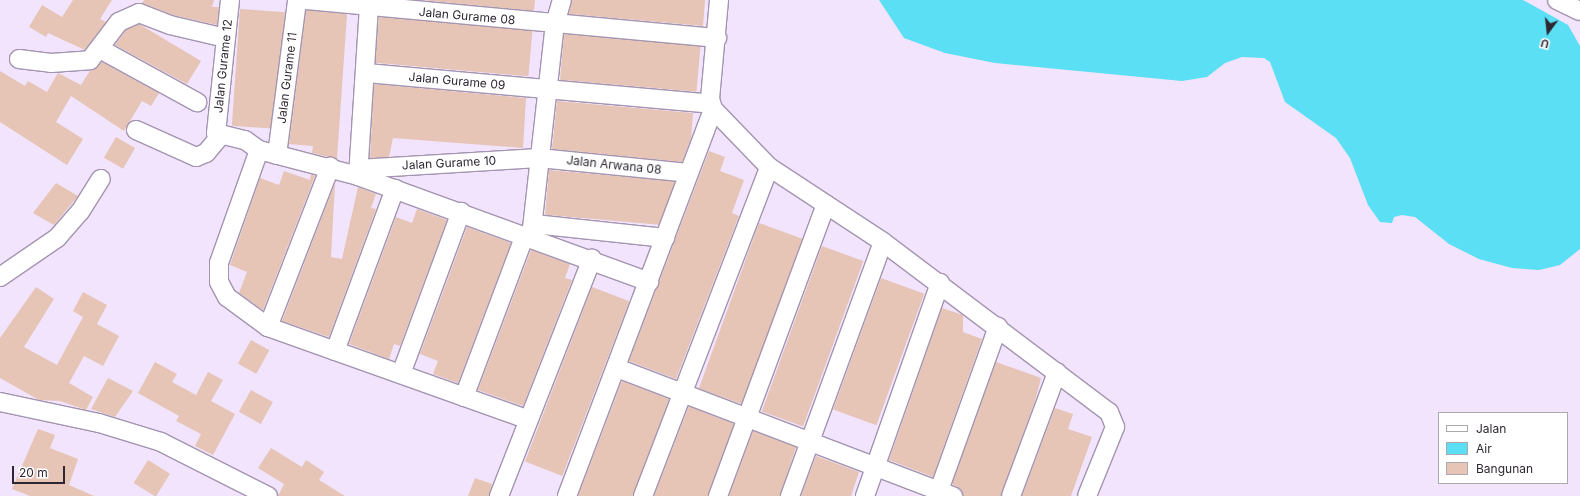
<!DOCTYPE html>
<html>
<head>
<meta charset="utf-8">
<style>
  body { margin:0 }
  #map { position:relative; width:1580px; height:496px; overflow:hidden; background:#f1e4fc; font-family:Inter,sans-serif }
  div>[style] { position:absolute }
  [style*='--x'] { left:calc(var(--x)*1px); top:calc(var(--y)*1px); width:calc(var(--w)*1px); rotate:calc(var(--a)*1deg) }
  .water>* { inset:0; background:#5adff4 }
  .building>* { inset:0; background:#e6c4b6; transform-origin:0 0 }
  .roads { filter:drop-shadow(1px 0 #a394b0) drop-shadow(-1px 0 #a394b0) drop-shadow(0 1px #a394b0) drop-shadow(0 -1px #a394b0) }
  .minor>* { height:18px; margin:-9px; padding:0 9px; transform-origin:9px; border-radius:9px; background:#fff }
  span { translate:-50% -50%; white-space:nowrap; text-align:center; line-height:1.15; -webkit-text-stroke:3.5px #fff; paint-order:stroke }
  .street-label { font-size:12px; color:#2d2732 }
  .legend { position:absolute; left:1438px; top:412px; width:130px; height:72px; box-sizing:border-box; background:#fff; border:1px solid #aba9ad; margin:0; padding:5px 7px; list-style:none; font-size:12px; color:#2d2732 }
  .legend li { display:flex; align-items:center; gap:8px; height:20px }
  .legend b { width:20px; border:1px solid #aba9ad }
  .north { position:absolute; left:1528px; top:12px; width:40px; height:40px; -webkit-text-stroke:3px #fff; paint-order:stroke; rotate:195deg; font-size:11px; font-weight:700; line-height:16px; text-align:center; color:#2d2732 }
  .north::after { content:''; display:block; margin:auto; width:14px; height:18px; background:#2d2732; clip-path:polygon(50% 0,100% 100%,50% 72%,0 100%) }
  .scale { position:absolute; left:12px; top:466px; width:53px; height:18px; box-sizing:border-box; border:2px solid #2d2732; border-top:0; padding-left:5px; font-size:12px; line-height:14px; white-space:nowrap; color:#2d2732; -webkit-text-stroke:3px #fff; paint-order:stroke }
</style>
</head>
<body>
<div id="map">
  <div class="water">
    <i style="clip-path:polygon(879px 0,1523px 0,1568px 25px,1580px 46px,1580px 249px,1560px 265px,1539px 270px,1512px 268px,1479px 259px,1449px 244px,1415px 217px,1402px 215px,1394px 217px,1392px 223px,1380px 222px,1368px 205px,1350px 158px,1336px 138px,1285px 102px,1270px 62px,1264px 58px,1242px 57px,1225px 63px,1207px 77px,1182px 81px,995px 63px,945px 53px,904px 38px)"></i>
  </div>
  <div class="building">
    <i style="clip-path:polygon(73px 0,112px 0,100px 19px,106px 22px,85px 50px,48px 33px,46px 37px,29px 27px,42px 5px,62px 17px)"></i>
    <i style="clip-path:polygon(144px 0,214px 0,212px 7px,219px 7px,217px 25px,173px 15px,142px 3px)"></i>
    <i style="clip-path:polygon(421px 0,535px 0,534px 11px)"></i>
    <i style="clip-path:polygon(572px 0,705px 0,703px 26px,569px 14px)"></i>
    <i style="left:240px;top:9px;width:45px;height:117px;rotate:4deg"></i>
    <i style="clip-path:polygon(306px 10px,347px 14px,337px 159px,312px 153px,313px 146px,289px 144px)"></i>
    <i style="left:379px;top:17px;width:154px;height:46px;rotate:5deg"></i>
    <i style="clip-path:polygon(139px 24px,201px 61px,187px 84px,115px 45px,126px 30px)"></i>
    <i style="left:564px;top:34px;width:137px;height:46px;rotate:5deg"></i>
    <i style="clip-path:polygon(102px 62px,159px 93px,151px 106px,142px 101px,124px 131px,71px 96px,56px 122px,83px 139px,67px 165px,0 122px,0 71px,25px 86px,28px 81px,47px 92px,58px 73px,81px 85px,90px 71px)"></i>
    <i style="clip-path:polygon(374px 84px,526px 98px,523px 148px,393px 138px,389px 157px,370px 158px)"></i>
    <i style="clip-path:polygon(557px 101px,693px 113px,691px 138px,682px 162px,552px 149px)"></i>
    <i style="left:116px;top:137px;width:22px;height:24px;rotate:30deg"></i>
    <i style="clip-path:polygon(709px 151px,725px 157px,720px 171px,744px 180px,732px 213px,739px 216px,676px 379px,629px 361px)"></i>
    <i style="left:549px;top:170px;width:126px;height:45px;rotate:5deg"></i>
    <i style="clip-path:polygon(284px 171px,310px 180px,311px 174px,315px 176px,263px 310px,239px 293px,247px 272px,230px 265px,260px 178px,279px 185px)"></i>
    <i style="clip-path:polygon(56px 183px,78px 196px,54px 225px,33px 213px)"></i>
    <i style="clip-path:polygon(335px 183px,331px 257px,342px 259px,358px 187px,376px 194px,371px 208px,376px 209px,329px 337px,282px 321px)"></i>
    <i style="clip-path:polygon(417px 209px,447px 220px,400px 346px,394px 344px,389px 359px,349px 344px,396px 217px,412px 223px)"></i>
    <i style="left:759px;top:223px;width:46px;height:176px;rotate:20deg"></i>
    <i style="clip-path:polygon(467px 227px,511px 243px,458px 383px,433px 374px,438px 361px,420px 354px)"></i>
    <i style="left:822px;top:246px;width:44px;height:176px;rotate:20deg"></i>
    <i style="clip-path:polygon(531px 250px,570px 264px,565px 278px,572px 280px,523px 406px,478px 390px)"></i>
    <i style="left:881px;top:278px;width:46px;height:140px;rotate:20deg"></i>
    <i style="clip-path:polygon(36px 287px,54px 299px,24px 347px,57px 365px,83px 317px,73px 311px,83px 292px,107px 305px,97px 324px,119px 336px,103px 366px,84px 356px,69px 383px,93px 397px,86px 410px,60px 401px,39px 400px,0 378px,0 338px)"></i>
    <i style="left:592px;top:287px;width:40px;height:187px;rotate:21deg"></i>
    <i style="clip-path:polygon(942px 308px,963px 315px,963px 332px,982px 339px,933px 477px,889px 460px)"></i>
    <i style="left:251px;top:340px;width:21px;height:27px;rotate:29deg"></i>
    <i style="clip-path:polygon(155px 362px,177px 374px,172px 382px,196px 395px,208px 372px,223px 380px,211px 401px,235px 414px,213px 455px,195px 446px,201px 434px,176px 421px,179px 416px,138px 393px)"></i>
    <i style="clip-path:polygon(996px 362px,1041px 378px,1035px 401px,1001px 496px,963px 496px,961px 489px,952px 484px)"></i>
    <i style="clip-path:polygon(108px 378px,133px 391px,115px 417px,91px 409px)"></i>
    <i style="clip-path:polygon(622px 381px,669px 399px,633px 496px,578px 496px)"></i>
    <i style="left:251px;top:390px;width:25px;height:25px;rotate:29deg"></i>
    <i style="clip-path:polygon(689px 406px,734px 424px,708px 496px,654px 496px)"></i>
    <i style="clip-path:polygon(1055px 408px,1073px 414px,1068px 429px,1092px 437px,1071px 496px,1022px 496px)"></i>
    <i style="clip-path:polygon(38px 429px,55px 435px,50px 448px,78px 459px,69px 485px,94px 496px,30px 496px,12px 489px)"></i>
    <i style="clip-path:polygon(753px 431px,796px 447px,780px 496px,729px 496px)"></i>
    <i style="clip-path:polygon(271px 448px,302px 467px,306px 460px,324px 472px,319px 480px,345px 496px,278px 496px,284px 484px,258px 468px)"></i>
    <i style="clip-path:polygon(816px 456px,859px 472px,851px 496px,801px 496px)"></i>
    <i style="left:148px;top:460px;width:26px;height:27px;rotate:32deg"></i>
    <i style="clip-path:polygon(475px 478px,492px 484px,489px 496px,468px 496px)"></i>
  </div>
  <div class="roads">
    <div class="minor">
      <i style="--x:230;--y:0;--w:134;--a:96"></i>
      <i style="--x:216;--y:133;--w:30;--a:14"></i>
      <i style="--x:245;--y:140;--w:17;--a:36"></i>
      <i style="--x:259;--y:150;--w:102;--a:14.7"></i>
      <i style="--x:358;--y:176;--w:310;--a:20"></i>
      <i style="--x:307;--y:0;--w:412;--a:5.3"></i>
      <i style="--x:719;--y:0;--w:99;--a:95.2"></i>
      <i style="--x:710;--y:99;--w:10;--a:73"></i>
      <i style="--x:713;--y:109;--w:81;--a:46"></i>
      <i style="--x:769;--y:167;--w:136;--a:33.3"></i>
      <i style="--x:883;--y:242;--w:283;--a:37"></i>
      <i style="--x:1109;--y:412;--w:16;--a:68"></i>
      <i style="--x:1115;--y:427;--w:74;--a:112.1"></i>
      <i style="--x:1557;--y:0;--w:25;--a:26"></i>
      <i style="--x:100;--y:49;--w:111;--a:28.7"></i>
      <i style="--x:19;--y:59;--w:32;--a:7"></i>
      <i style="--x:51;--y:63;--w:39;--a:-4"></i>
      <i style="--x:90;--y:60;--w:48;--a:-52.7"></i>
      <i style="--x:119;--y:22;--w:22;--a:-24"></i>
      <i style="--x:139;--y:13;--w:33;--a:21"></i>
      <i style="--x:170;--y:25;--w:57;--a:13.1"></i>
      <i style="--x:367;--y:73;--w:345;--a:5.1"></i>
      <i style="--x:136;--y:130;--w:66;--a:24.2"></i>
      <i style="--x:196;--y:157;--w:11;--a:-22"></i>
      <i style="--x:206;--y:153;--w:23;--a:-50"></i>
      <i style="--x:259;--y:150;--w:120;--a:109.5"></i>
      <i style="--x:219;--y:263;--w:19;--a:90"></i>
      <i style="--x:219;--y:282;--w:17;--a:62"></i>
      <i style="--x:227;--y:297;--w:51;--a:36.2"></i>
      <i style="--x:268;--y:327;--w:275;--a:19.6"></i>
      <i style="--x:277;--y:155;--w:156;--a:-82.6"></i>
      <i style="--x:358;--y:169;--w:181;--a:-3.5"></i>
      <i style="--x:539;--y:158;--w:150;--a:5.7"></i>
      <i style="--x:358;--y:176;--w:169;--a:-86.3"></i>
      <i style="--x:534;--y:224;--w:132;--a:6.1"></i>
      <i style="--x:531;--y:237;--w:214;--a:-83.6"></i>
      <i style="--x:555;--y:24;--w:25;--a:-74"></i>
      <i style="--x:0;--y:277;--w:69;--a:-34.4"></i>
      <i style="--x:57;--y:238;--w:35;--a:-49"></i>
      <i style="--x:80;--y:212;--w:39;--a:-58"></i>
      <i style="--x:268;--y:327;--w:172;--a:-68.8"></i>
      <i style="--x:335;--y:351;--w:173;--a:-69.7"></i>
      <i style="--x:617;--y:368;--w:360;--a:20.9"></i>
      <i style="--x:401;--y:374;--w:173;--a:-69.7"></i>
      <i style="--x:464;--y:397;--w:173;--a:-69.4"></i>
      <i style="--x:0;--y:402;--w:101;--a:12"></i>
      <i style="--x:99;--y:423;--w:65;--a:17"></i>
      <i style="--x:161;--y:442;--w:120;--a:26.8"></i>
      <i style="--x:499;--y:496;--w:255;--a:-68.6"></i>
      <i style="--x:567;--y:496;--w:414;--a:-69.3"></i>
      <i style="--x:643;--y:496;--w:352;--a:-69"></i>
      <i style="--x:718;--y:496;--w:311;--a:-69.7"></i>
      <i style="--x:790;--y:496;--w:270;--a:-69.9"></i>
      <i style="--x:865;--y:496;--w:226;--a:-70.6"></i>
      <i style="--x:937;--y:496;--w:180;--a:-70.2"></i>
      <i style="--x:1011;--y:496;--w:132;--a:-69.6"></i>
    </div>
  </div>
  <div class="street-label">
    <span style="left:467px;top:16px;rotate:5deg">Jalan Gurame 08</span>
    <span style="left:223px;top:66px;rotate:-84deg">Jalan Gurame 12</span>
    <span style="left:287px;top:78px;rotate:-83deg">Jalan Gurame 11</span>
    <span style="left:457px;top:81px;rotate:5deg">Jalan Gurame 09</span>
    <span style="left:449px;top:163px;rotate:-3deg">Jalan Gurame 10</span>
    <span style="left:614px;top:165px;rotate:6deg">Jalan Arwana 08</span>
  </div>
  <ul class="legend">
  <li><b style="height:5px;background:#fff"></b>Jalan</li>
  <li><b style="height:11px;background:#5adff4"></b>Air</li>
  <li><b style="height:11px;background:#e6c4b6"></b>Bangunan</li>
  </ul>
  <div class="north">U</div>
  <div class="scale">20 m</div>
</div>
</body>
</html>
